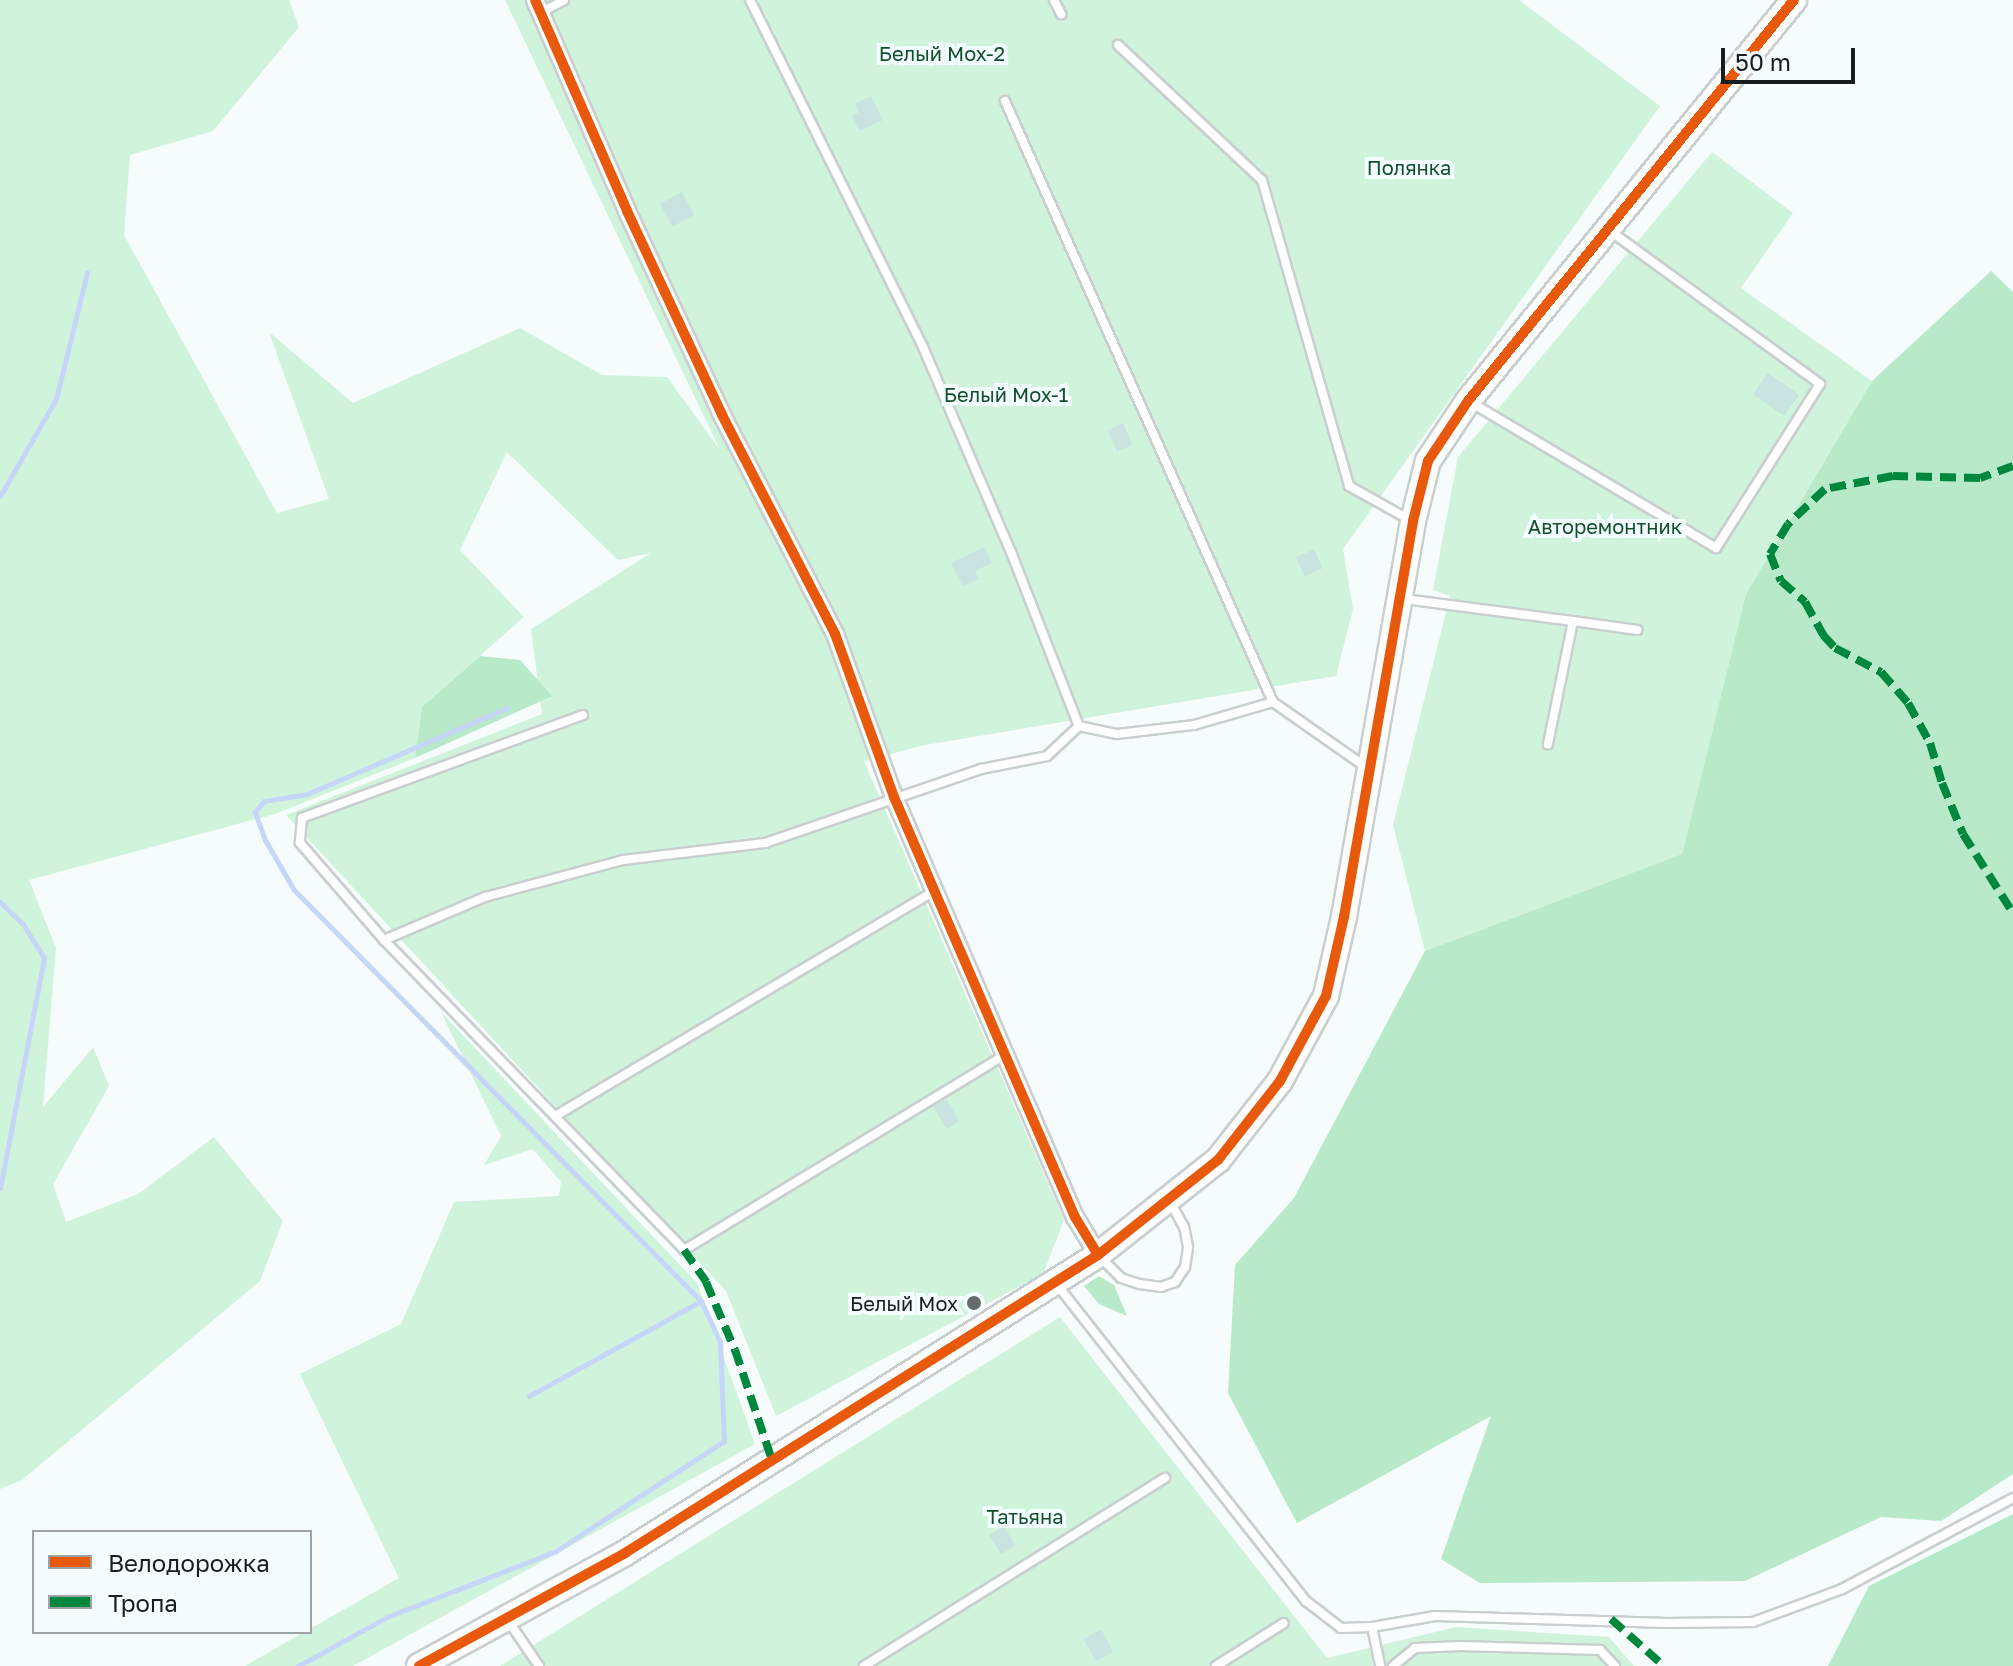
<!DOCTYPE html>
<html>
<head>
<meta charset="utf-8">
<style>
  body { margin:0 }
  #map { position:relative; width:2013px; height:1666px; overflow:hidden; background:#f6fbfb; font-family:"Golos Text",sans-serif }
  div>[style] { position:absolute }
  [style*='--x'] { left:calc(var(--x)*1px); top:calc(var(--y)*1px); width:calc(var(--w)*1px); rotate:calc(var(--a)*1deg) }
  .green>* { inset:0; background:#d0f4db }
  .forest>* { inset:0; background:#b8e9c8 }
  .stream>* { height:5px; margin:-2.5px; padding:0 2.5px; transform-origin:2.5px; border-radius:2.5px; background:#c6d6f8 }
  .building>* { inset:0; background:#c9e4e0; transform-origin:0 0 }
  .roads { filter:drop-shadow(2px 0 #c9cecf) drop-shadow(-2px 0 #c9cecf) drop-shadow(0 2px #c9cecf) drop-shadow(0 -2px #c9cecf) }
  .lane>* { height:8px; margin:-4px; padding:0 4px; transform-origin:4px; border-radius:4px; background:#fefefe }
  .street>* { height:16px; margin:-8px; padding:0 8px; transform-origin:8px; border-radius:8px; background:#fefefe }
  .secondary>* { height:24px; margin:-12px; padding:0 12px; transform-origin:12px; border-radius:12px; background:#fefefe }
  .quiet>* { height:8px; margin-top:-4px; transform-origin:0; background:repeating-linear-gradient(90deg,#00873e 0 16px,transparent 0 24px) }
  .cycleway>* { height:10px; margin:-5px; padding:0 5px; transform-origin:5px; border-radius:5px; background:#e8590c }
  .dots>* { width:22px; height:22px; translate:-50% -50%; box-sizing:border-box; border:4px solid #f3fcfe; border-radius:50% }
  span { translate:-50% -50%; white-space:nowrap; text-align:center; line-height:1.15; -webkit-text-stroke:8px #f3fcfe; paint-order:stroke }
  .park-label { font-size:20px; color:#11502a }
  .poi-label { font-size:20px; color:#181e1f }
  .right { translate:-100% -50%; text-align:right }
  .legend { position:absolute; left:32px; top:1530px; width:280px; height:104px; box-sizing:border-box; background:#f3fcfe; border:2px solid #9ba3a5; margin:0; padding:10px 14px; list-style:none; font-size:24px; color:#181e1f }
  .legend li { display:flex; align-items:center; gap:16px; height:40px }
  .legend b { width:40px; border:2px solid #9ba3a5 }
  .scale { position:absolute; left:1721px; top:48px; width:134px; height:36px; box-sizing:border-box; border:4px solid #181e1f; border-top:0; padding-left:10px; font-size:24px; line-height:28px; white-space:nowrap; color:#181e1f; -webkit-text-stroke:6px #f3fcfe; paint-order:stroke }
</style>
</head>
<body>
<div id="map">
  <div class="green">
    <i style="clip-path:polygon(0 0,289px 0,299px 27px,213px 131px,130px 155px,124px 235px,277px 513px,329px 499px,269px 332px,353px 403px,520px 328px,602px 375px,667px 377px,720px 450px,505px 0,1519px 0,1660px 106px,1343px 549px,1353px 609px,1336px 676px,925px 745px,864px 761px,1064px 1220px,1043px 1274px,776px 1416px,726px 1291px,286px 815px,542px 714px,531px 629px,651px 553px,618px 560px,507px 452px,460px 550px,524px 617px,422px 707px,415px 758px,275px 814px,29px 880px,56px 948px,43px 1107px,93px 1047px,109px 1086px,53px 1184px,66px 1222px,138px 1194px,214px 1137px,283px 1221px,260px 1281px,22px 1480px,0 1489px)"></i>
    <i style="clip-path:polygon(1712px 152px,1793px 213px,1741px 288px,1872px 381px,1746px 594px,1682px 854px,1425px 951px,1393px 825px,1450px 596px,1433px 590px,1458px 457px)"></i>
    <i style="clip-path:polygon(441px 1012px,697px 1283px,755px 1444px,353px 1666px,245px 1666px,399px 1578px,300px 1374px,401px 1324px,454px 1202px,559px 1196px,561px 1182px,533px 1149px,484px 1165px,501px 1136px)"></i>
    <i style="clip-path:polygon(1060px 1317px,1327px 1658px,1456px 1627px,1609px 1637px,1634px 1666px,500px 1666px)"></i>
  </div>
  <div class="forest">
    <i style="clip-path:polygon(1991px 271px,2013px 292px,2013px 1474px,1941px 1521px,1881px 1517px,1745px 1581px,1480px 1583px,1441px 1559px,1491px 1416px,1297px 1523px,1228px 1393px,1235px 1265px,1294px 1198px,1425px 951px,1682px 854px,1746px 594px,1872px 381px)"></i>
    <i style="clip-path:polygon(480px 656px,520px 660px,552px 696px,415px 758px,422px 707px)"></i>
    <i style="clip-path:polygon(1099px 1276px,1114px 1285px,1127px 1316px,1099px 1304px,1084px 1286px)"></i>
    <i style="clip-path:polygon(2013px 1514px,2013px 1666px,1828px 1666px,1869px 1586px)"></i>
  </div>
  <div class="stream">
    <i style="--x:0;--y:496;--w:112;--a:-60"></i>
    <i style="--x:56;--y:399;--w:130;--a:-76.2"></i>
    <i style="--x:0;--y:902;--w:32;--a:44"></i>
    <i style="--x:23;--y:924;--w:40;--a:58"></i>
    <i style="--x:44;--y:958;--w:234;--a:100.8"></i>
    <i style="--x:529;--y:1396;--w:196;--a:-28.9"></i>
    <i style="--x:298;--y:1666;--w:102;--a:-28.8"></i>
    <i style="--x:387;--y:1617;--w:181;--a:-21.3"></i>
    <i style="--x:556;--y:1551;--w:201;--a:-33.2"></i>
    <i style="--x:724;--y:1441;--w:99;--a:-92.3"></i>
    <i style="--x:720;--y:1342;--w:45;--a:-114.9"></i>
    <i style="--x:701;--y:1301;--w:578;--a:-134.72"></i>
    <i style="--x:294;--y:890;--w:58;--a:-120.1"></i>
    <i style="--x:265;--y:840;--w:30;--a:-110"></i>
    <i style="--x:255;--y:812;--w:14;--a:-51"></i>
    <i style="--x:264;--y:801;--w:44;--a:-9.2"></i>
    <i style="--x:307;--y:794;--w:218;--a:-23.3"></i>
  </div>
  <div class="building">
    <i style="clip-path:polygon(871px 96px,883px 120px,859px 131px,852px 116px,859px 112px,855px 104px)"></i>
    <i style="left:682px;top:192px;width:26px;height:25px;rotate:62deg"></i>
    <i style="left:1768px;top:373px;width:38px;height:26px;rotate:35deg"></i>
    <i style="left:1123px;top:423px;width:24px;height:17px;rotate:66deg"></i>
    <i style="clip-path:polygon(984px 547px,992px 563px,975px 571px,979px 579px,963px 587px,951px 563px)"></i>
    <i style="left:1314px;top:549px;width:21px;height:20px;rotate:65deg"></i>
    <i style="left:946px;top:1099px;width:26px;height:15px;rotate:59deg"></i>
    <i style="left:1003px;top:1526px;width:23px;height:17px;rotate:56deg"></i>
    <i style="left:1101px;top:1629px;width:26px;height:20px;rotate:62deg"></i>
  </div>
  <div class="roads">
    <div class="lane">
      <i style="--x:750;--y:0;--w:388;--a:63.5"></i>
      <i style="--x:923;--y:347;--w:223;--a:66.8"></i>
      <i style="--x:1011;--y:552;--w:187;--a:68.7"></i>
      <i style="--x:1054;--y:0;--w:16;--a:63"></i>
      <i style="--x:540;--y:13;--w:27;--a:-28"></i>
      <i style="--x:1118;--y:45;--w:197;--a:43.2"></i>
      <i style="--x:1262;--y:180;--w:318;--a:74.1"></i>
      <i style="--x:1349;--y:486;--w:68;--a:29.2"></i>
      <i style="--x:1005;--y:101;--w:658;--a:65.97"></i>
      <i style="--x:1273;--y:702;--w:113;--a:35"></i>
      <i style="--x:1472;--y:403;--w:284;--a:30.7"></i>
      <i style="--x:1716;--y:548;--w:194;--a:-57.6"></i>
      <i style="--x:1820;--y:384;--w:260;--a:-143.9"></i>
      <i style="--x:1404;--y:599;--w:170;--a:7.4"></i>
      <i style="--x:1573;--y:621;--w:126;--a:101.5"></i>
      <i style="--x:1573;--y:621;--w:65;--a:8"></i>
      <i style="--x:583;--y:715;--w:299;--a:159.9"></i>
      <i style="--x:302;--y:818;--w:25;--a:95"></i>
      <i style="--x:300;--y:843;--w:128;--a:49.1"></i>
      <i style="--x:384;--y:940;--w:431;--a:45.9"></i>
      <i style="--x:684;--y:1250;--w:376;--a:-31.3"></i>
      <i style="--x:384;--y:940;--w:110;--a:-23.1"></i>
      <i style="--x:485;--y:897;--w:143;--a:-15"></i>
      <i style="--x:623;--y:860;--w:143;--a:-6.8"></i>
      <i style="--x:765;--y:843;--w:228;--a:-18.9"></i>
      <i style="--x:981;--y:769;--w:67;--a:-11.1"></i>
      <i style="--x:1047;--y:756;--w:44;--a:-43.2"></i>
      <i style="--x:1079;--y:726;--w:39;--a:12"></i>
      <i style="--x:1117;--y:734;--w:78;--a:-6.7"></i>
      <i style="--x:1194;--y:725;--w:82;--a:-16.2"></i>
      <i style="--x:557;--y:1115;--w:439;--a:-30.7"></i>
      <i style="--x:1099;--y:1256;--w:31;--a:45"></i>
      <i style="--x:1121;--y:1278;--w:20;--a:18"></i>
      <i style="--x:1140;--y:1284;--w:21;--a:8"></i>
      <i style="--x:1161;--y:1287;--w:15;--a:-20"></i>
      <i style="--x:1175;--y:1282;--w:18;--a:-56"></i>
      <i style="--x:1185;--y:1267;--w:20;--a:-81"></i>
      <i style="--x:1188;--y:1247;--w:20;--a:-101"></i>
      <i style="--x:1184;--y:1227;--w:29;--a:-119"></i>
      <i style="--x:1058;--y:1286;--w:401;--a:51.8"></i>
      <i style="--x:1306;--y:1601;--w:44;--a:37.6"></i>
      <i style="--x:1341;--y:1628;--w:31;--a:-2"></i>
      <i style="--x:1372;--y:1627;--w:64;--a:-9.9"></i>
      <i style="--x:1435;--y:1616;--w:233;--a:1.7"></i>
      <i style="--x:1668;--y:1623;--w:85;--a:-0.7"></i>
      <i style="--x:1753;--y:1622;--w:95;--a:-20.3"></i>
      <i style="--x:1842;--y:1589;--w:194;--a:-28"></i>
      <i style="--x:509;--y:1622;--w:53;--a:55.7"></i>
      <i style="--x:1372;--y:1627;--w:40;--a:78"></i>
      <i style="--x:864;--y:1666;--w:355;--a:-32"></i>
      <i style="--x:1216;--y:1666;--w:80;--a:-32.3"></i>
      <i style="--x:1393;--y:1666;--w:28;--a:-39"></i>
      <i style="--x:1415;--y:1648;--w:46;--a:-2.5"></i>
      <i style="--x:1461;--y:1646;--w:139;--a:1.6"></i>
      <i style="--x:1600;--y:1650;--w:22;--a:47"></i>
    </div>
    <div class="street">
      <i style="--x:535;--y:0;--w:230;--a:66.4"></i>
      <i style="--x:627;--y:211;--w:225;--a:65"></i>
      <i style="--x:722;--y:415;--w:246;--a:62.7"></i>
      <i style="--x:835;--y:634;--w:173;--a:70.1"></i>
      <i style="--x:894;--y:797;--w:457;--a:66.7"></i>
      <i style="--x:1075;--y:1217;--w:44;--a:58.8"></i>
    </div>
    <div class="secondary">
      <i style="--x:419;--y:1666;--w:235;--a:-28.7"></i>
      <i style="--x:625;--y:1553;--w:559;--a:-32.21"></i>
      <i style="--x:1098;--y:1255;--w:153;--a:-38.4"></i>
      <i style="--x:1218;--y:1160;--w:100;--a:-51.9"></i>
      <i style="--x:1280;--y:1081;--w:97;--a:-61.6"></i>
      <i style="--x:1326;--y:996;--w:81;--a:-77.2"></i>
      <i style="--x:1344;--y:917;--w:402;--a:-80.1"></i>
      <i style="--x:1413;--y:521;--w:62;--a:-76"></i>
      <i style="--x:1428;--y:461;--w:72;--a:-56.3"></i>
      <i style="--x:1468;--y:401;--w:517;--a:-50.89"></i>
    </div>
  </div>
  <div class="quiet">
    <i style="--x:2013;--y:466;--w:35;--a:160"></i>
    <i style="--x:1980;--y:478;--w:87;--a:-178.7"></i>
    <i style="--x:1893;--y:476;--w:69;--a:169.2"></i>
    <i style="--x:1825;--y:489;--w:51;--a:136.6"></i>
    <i style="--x:1788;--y:524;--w:35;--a:121"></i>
    <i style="--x:1770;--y:554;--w:29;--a:68"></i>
    <i style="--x:1781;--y:581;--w:32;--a:41"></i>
    <i style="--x:1805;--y:602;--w:38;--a:61"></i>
    <i style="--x:1823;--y:635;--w:18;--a:47"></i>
    <i style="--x:1835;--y:648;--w:52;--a:27.6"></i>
    <i style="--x:1881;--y:672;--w:41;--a:48.9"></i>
    <i style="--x:1908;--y:703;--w:46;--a:61.2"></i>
    <i style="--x:1930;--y:743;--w:42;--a:73.3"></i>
    <i style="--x:1942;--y:783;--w:55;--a:67.6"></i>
    <i style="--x:1963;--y:834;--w:93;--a:57.7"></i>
    <i style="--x:684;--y:1250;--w:39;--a:55"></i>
    <i style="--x:706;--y:1282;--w:74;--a:66.9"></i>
    <i style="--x:735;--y:1350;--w:116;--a:71.4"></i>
    <i style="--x:1611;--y:1619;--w:71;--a:41.6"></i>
  </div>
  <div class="cycleway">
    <i style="--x:535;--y:0;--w:230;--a:66.4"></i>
    <i style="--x:627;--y:211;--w:225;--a:65"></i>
    <i style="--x:722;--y:415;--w:246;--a:62.7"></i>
    <i style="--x:835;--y:634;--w:173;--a:70.1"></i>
    <i style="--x:894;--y:797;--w:457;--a:66.7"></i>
    <i style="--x:1075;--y:1217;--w:44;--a:58.8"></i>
    <i style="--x:419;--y:1666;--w:235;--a:-28.7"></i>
    <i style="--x:625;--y:1553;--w:559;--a:-32.21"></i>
    <i style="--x:1098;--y:1255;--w:153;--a:-38.4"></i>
    <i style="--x:1218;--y:1160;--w:100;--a:-51.9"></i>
    <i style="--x:1280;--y:1081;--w:97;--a:-61.6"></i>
    <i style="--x:1326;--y:996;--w:81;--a:-77.2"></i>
    <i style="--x:1344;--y:917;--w:402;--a:-80.1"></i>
    <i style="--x:1413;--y:521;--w:62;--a:-76"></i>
    <i style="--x:1428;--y:461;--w:72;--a:-56.3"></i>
    <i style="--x:1468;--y:401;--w:517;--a:-50.89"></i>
  </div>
  <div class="dots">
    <i style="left:974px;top:1303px;background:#666b6c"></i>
  </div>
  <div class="park-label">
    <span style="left:942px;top:53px">Белый Мох-2</span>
    <span style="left:1409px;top:167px">Полянка</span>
    <span style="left:1006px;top:394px">Белый Мох-1</span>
    <span style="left:1605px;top:526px">Авторемонтник</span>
    <span style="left:1025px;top:1516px">Татьяна</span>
  </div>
  <div class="poi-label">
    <span class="right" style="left:958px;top:1303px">Белый Мох</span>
  </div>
  <ul class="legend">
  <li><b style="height:10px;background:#e8590c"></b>Велодорожка</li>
  <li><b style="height:10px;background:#00873e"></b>Тропа</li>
  </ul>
  <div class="scale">50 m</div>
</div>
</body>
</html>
